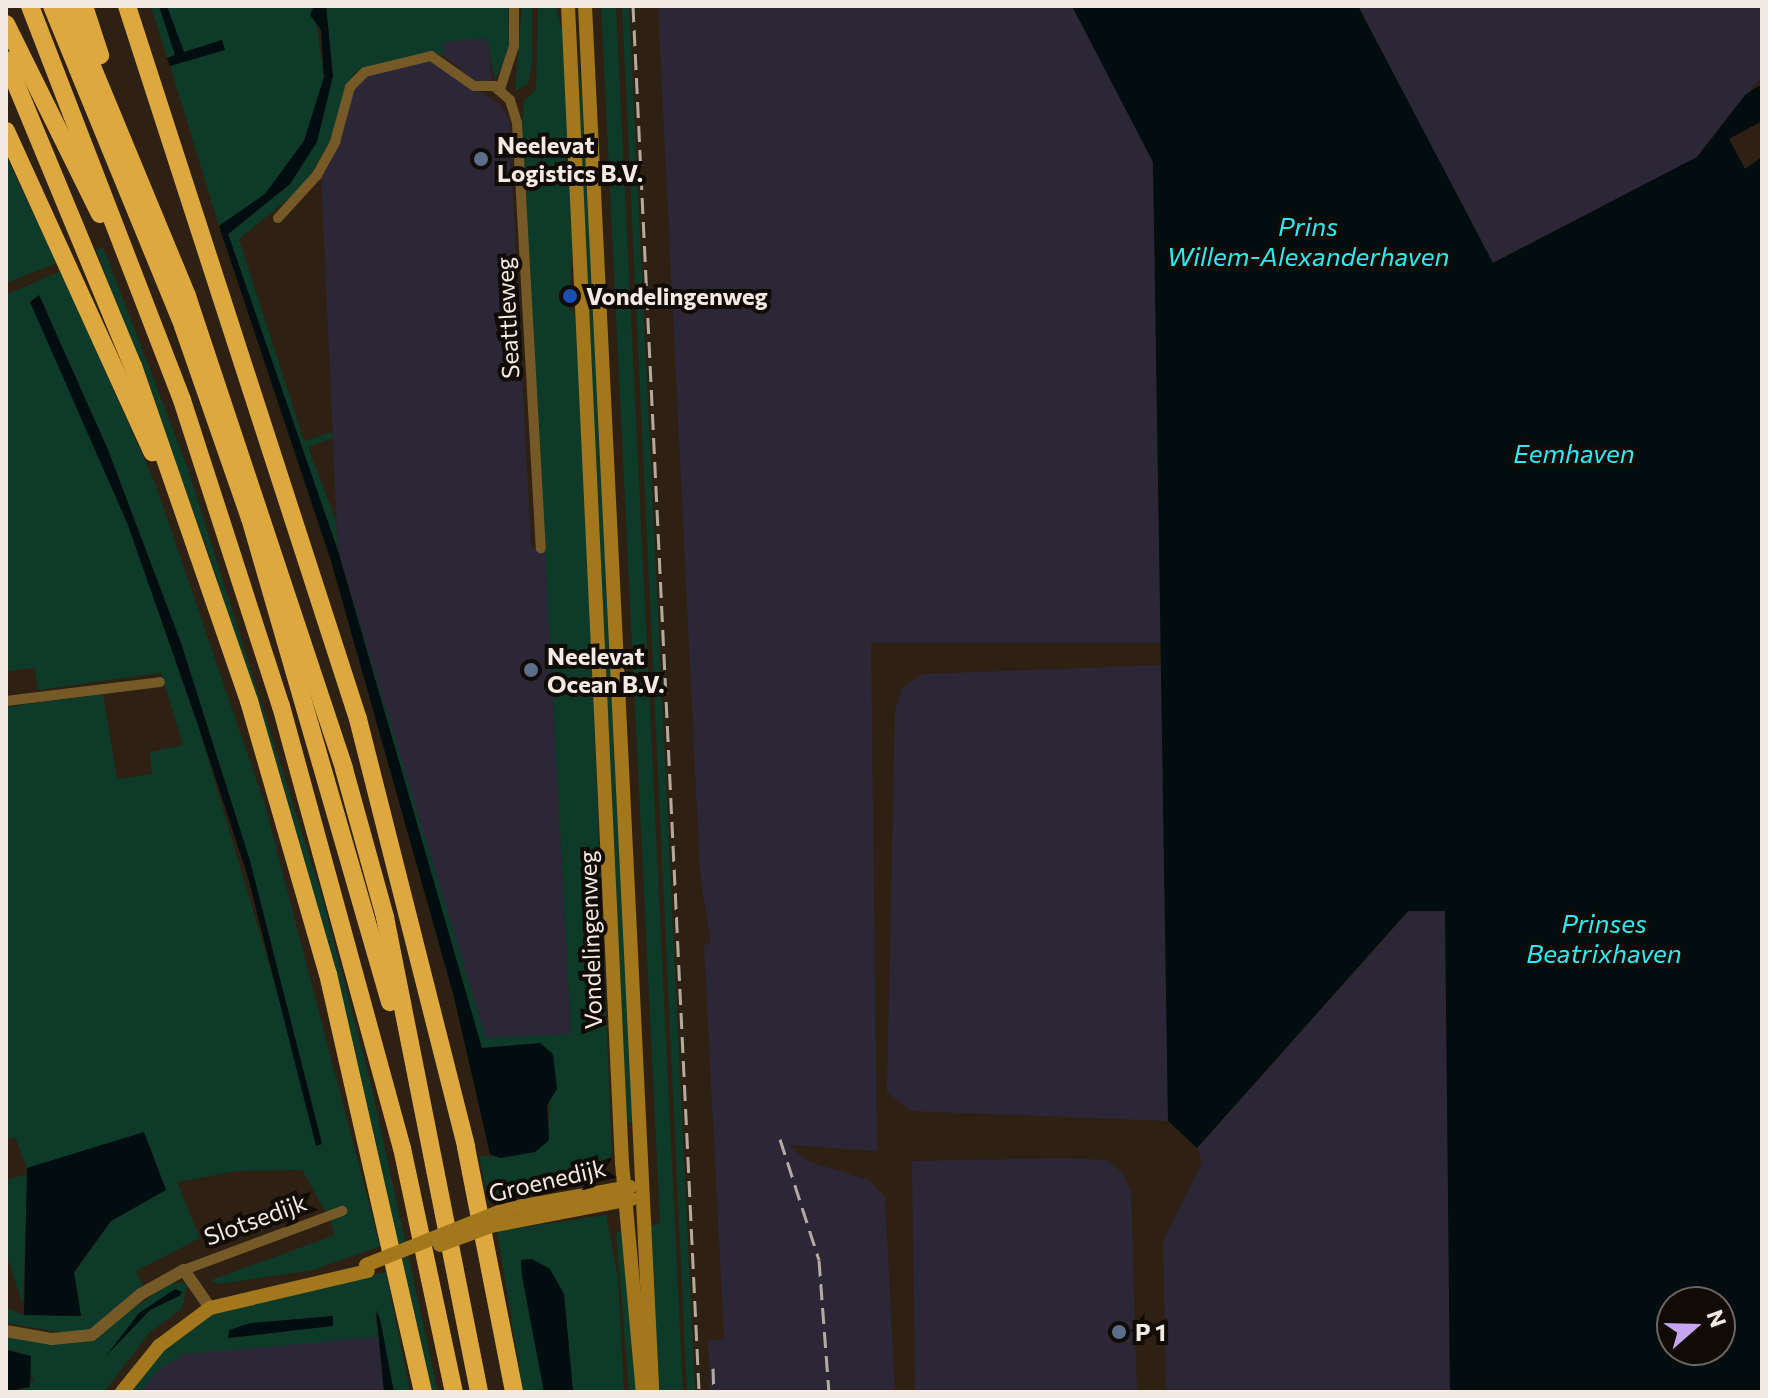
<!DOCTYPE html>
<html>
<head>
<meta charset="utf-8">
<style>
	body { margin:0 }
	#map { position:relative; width:1768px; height:1398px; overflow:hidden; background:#2e2012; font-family:Commissioner,sans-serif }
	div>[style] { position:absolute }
	.industrial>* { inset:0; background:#2c2737 }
	.green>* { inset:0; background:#0e3a29 }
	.water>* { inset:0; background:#010d0e }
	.pier>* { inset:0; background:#2e2012 }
	.minor>* { height:10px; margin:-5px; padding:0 5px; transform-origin:5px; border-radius:5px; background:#755a28 }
	.tertiary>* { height:12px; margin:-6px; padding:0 6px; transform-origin:6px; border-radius:6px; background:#755a28 }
	.secondary>* { height:14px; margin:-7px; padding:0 7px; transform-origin:7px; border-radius:7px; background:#a3781d }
	.motorway>* { height:18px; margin:-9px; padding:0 9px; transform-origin:9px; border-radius:9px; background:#dda83e }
	.rail>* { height:3px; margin-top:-1.5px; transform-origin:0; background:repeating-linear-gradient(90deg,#b5aaa0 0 16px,transparent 0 24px) }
	.secondary-bridge>* { height:14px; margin:-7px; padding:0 7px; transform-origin:7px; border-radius:7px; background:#a3781d }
	.dots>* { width:22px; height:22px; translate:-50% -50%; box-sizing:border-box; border:4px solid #110b06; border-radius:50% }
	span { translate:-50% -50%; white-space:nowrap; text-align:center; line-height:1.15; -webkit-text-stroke:8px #110b06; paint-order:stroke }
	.poi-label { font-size:24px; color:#f4eae1; font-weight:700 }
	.left { translate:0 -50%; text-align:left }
	.street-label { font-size:24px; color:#f4eae1 }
	.water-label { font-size:26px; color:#2feaf3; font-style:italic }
	.frame { position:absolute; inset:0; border:8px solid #f4eae1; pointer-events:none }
	.north { position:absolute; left:1656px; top:1286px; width:80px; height:80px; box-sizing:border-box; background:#110b06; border:2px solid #6c645e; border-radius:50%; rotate:70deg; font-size:22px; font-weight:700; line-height:32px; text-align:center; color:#f4eae1 }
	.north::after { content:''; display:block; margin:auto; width:28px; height:36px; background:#c6a6f0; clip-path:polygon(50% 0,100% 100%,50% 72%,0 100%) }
</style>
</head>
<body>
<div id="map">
	<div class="industrial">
		<i style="clip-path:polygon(658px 6px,1072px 6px,1153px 162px,1164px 643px,871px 643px,877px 1151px,788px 1145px,808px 1161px,870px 1181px,885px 1197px,895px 1392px,710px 1392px,708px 1341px,724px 1339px,704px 945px,711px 944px,700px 873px)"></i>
		<i style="clip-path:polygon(1358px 6px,1762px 6px,1762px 76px,1697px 157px,1492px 263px)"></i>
		<i style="clip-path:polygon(487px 38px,492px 81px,477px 83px,444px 56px,443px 42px)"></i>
		<i style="clip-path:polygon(431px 61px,499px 104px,509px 118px,531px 548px,545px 548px,571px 1034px,485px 1038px,338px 551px,321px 178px,339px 144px,354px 87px,368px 75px)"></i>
		<i style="clip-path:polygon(1164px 665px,1168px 1121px,911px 1111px,887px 1092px,895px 711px,902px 688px,923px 674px)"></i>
		<i style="clip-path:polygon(1409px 911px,1446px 911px,1450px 1392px,1166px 1392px,1163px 1241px,1202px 1163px,1197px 1148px)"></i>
		<i style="clip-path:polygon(1062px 1158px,1107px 1160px,1122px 1172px,1131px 1191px,1137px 1392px,915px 1392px,912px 1161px)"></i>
		<i style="clip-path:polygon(379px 1325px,389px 1392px,138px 1392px,145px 1378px,186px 1351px)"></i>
	</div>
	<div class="green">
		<i style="clip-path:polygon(151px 6px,314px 6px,324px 77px,304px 141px,265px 194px,219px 226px,170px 66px,225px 49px,222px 40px,167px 58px)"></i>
		<i style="clip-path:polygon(326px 6px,508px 6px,509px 49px,495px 81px,487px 38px,444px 42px,444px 56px,427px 52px,354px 73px,330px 141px,304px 186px,239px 239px,304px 441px,332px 432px,333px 438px,308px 447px,336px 521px,338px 551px,486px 1038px,571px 1034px,522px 124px,524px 100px,536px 90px,538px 6px,556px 6px,564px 39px,573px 237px,569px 310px,574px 311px,578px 334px,612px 1155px,579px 1180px,488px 1203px,479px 1156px,495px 1157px,549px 1135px,549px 1100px,501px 1046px,482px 1048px,338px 551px,228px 234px,290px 184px,333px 76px)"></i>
		<i style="clip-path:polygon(522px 6px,532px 6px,532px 63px,528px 84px,515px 91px)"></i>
		<i style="clip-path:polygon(601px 6px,616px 6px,683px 1392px,657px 1392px,650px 1226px,660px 1223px)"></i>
		<i style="clip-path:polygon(622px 6px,629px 6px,695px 1392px,687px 1392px)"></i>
		<i style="clip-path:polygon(574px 23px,587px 137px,633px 1122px,626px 1123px)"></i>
		<i style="clip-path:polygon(6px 156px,57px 263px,6px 283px)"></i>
		<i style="clip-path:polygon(103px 247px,187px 466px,322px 896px,372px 1089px,438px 1392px,431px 1392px,342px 999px,281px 778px,206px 547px,96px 250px)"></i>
		<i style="clip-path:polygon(evenodd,61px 271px,155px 483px,265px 805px,380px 1246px,313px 1270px,218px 1284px,211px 1280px,335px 1235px,330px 1219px,302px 1170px,237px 1171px,177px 1182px,200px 1238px,136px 1271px,143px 1285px,109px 1318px,85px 1333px,65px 1333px,6px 1323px,6px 1308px,24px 1315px,81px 1316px,74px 1273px,111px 1221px,166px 1190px,144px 1133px,27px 1168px,15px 1137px,6px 1140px,6px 707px,103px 694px,117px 779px,152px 774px,150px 752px,183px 745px,161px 673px,38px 690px,35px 668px,6px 671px,6px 295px,61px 271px,39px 295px,108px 450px,181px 643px,250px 861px,322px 1143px,198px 725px,128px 525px,31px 302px,39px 295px)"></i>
		<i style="clip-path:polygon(27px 1174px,27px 1193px,23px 1305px,6px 1254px,6px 1180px)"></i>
		<i style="clip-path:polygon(606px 1215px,618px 1277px,624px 1392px,573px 1392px,564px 1294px,521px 1260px,544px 1392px,523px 1392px,497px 1231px)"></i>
		<i style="clip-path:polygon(623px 1230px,623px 1250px,638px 1392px,629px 1392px,616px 1233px)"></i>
		<i style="clip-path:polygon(evenodd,386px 1272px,410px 1392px,394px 1392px,375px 1311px,378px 1337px,185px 1354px,158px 1370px,141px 1392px,129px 1392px,167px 1347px,208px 1315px,386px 1272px,333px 1316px,333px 1325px,232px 1338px,229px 1330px,333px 1316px)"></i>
		<i style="clip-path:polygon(188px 1282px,182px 1308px,149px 1333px,104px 1392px,17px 1392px,34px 1380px,18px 1351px,6px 1350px,6px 1333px,85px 1341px,169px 1284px)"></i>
	</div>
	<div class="water">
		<i style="clip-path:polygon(159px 6px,167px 6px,184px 52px,222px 40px,225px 50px,170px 66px,167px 58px,175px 55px)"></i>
		<i style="clip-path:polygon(314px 6px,326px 6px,333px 76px,317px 142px,290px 184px,228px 234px,338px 551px,482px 1048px,540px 1043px,553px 1054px,557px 1089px,547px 1105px,549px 1140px,535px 1152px,500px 1158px,490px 1154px,454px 997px,331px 561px,219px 226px,265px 194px,304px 141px,324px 77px,321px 30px,310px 15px)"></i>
		<i style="clip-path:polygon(evenodd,1072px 6px,1358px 6px,1493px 263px,1697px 157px,1745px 95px,1762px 84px,1762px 1392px,1450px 1392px,1445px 911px,1408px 911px,1197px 1148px,1168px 1121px,1153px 162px,1072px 6px,1672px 1302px,1720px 1302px,1720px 1350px,1672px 1350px,1672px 1302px)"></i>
		<i style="clip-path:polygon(39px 295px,108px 450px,181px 643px,250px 861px,322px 1144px,316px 1146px,248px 877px,198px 725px,128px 525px,30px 302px)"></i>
		<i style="clip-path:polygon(144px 1132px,166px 1190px,111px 1221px,74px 1272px,81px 1316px,24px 1315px,27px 1168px)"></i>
		<i style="clip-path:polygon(532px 1259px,550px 1269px,564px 1294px,573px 1392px,544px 1392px,522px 1276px,521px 1260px)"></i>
		<i style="clip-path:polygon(175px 1289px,182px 1292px,179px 1296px,150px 1310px,106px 1356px,139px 1313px)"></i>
		<i style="clip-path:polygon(376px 1310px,380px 1319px,394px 1392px,384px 1392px)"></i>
		<i style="clip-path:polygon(333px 1316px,333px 1326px,228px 1338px,229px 1330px,250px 1323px)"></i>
		<i style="clip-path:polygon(6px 1350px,31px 1356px,30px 1387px,6px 1392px)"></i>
	</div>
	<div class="pier">
		<i style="clip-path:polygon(1762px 121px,1762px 157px,1745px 169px,1729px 139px)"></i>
	</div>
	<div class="minor">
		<i style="left:500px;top:89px;width:45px;rotate:-72deg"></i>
		<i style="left:514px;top:46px;width:40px;rotate:-90deg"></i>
		<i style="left:278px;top:218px;width:58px;rotate:-47.8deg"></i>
		<i style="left:317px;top:175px;width:38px;rotate:-61deg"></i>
		<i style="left:335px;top:142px;width:57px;rotate:-74.7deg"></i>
		<i style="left:350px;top:87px;width:21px;rotate:-45deg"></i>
		<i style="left:365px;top:72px;width:68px;rotate:-13.6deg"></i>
		<i style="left:431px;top:56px;width:52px;rotate:34.9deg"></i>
		<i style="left:474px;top:86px;width:20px"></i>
		<i style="left:494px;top:86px;width:21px;rotate:41deg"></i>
		<i style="left:510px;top:100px;width:24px;rotate:73deg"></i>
		<i style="left:517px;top:123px;width:426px;rotate:86.8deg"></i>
		<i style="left:6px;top:701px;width:155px;rotate:-7deg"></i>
		<i style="left:184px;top:1270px;width:169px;rotate:-20.5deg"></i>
	</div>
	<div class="tertiary">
		<i style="left:6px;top:1331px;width:47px;rotate:9.9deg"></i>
		<i style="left:52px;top:1339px;width:40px;rotate:-5.7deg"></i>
		<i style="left:92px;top:1335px;width:64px;rotate:-39.9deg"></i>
		<i style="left:141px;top:1294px;width:49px;rotate:-29.2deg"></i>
		<i style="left:184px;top:1270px;width:46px;rotate:55.6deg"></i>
	</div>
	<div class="secondary">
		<i style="left:568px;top:6px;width:1158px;rotate:87.33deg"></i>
		<i style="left:622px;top:1163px;width:230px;rotate:84.8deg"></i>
		<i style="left:585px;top:6px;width:1384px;rotate:87.22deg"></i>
		<i style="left:506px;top:1209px;width:126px;rotate:-10.1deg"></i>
		<i style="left:491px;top:1226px;width:143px;rotate:-10.9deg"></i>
		<i style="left:122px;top:1392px;width:59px;rotate:-51.2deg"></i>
		<i style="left:159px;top:1346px;width:64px;rotate:-36.7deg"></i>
		<i style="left:210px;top:1308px;width:162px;rotate:-13.2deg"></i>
	</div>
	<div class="motorway">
		<i style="left:30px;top:6px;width:422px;rotate:68.9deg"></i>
		<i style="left:182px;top:400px;width:322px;rotate:72.1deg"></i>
		<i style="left:281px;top:706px;width:458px;rotate:74.7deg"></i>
		<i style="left:402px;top:1148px;width:249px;rotate:78deg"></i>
		<i style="left:52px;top:6px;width:346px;rotate:67.7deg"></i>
		<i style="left:183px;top:326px;width:203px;rotate:70.8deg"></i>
		<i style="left:250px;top:518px;width:504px;rotate:73.87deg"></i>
		<i style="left:67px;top:6px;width:314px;rotate:67.5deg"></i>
		<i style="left:187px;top:296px;width:498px;rotate:71.6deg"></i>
		<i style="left:344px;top:769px;width:154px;rotate:74.5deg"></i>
		<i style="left:385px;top:917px;width:484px;rotate:78.8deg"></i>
		<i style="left:84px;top:6px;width:52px;rotate:71.9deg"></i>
		<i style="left:127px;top:6px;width:749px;rotate:72.05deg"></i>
		<i style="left:358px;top:719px;width:441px;rotate:75.8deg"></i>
		<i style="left:466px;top:1147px;width:250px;rotate:78.9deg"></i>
		<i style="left:6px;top:24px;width:212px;rotate:63.7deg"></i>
		<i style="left:6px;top:60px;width:331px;rotate:67.5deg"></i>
		<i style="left:133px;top:366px;width:355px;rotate:70.9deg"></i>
		<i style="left:249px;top:701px;width:284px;rotate:73.9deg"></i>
		<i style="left:328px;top:974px;width:429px;rotate:77.2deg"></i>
		<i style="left:6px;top:131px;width:353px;rotate:65.5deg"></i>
	</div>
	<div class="rail">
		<i style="left:633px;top:6px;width:1388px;rotate:87.27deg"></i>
		<i style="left:780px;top:1139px;width:127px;rotate:72.1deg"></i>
		<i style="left:819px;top:1260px;width:132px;rotate:85.7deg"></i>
		<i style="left:713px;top:1368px;width:24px;rotate:88deg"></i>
	</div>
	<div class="secondary-bridge">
		<i style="left:440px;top:1245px;width:54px;rotate:-20.4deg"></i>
		<i style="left:366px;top:1265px;width:151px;rotate:-21.8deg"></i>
	</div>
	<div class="dots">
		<i style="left:481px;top:159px;background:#5c6f8a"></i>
		<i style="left:570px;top:296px;background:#1a4fb4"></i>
		<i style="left:531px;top:670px;background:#5c6f8a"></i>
		<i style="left:1119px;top:1332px;background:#5c6f8a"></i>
	</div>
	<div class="poi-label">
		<span class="left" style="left:497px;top:159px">Neelevat<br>Logistics B.V.</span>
		<span class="left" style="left:586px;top:296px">Vondelingenweg</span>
		<span class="left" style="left:547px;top:670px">Neelevat<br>Ocean B.V.</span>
		<span class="left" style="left:1135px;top:1332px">P 1</span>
	</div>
	<div class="street-label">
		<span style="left:507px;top:318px;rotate:-93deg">Seattleweg</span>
		<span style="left:590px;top:940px;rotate:-92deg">Vondelingenweg</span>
		<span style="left:547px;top:1180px;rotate:-13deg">Groenedijk</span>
		<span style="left:255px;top:1219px;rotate:-20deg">Slotsedijk</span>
	</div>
	<div class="water-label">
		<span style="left:1308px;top:241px">Prins<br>Willem-Alexanderhaven</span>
		<span style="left:1574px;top:453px">Eemhaven</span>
		<span style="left:1604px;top:938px">Prinses<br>Beatrixhaven</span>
	</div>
	<div class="frame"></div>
	<div class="north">N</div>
</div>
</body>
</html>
